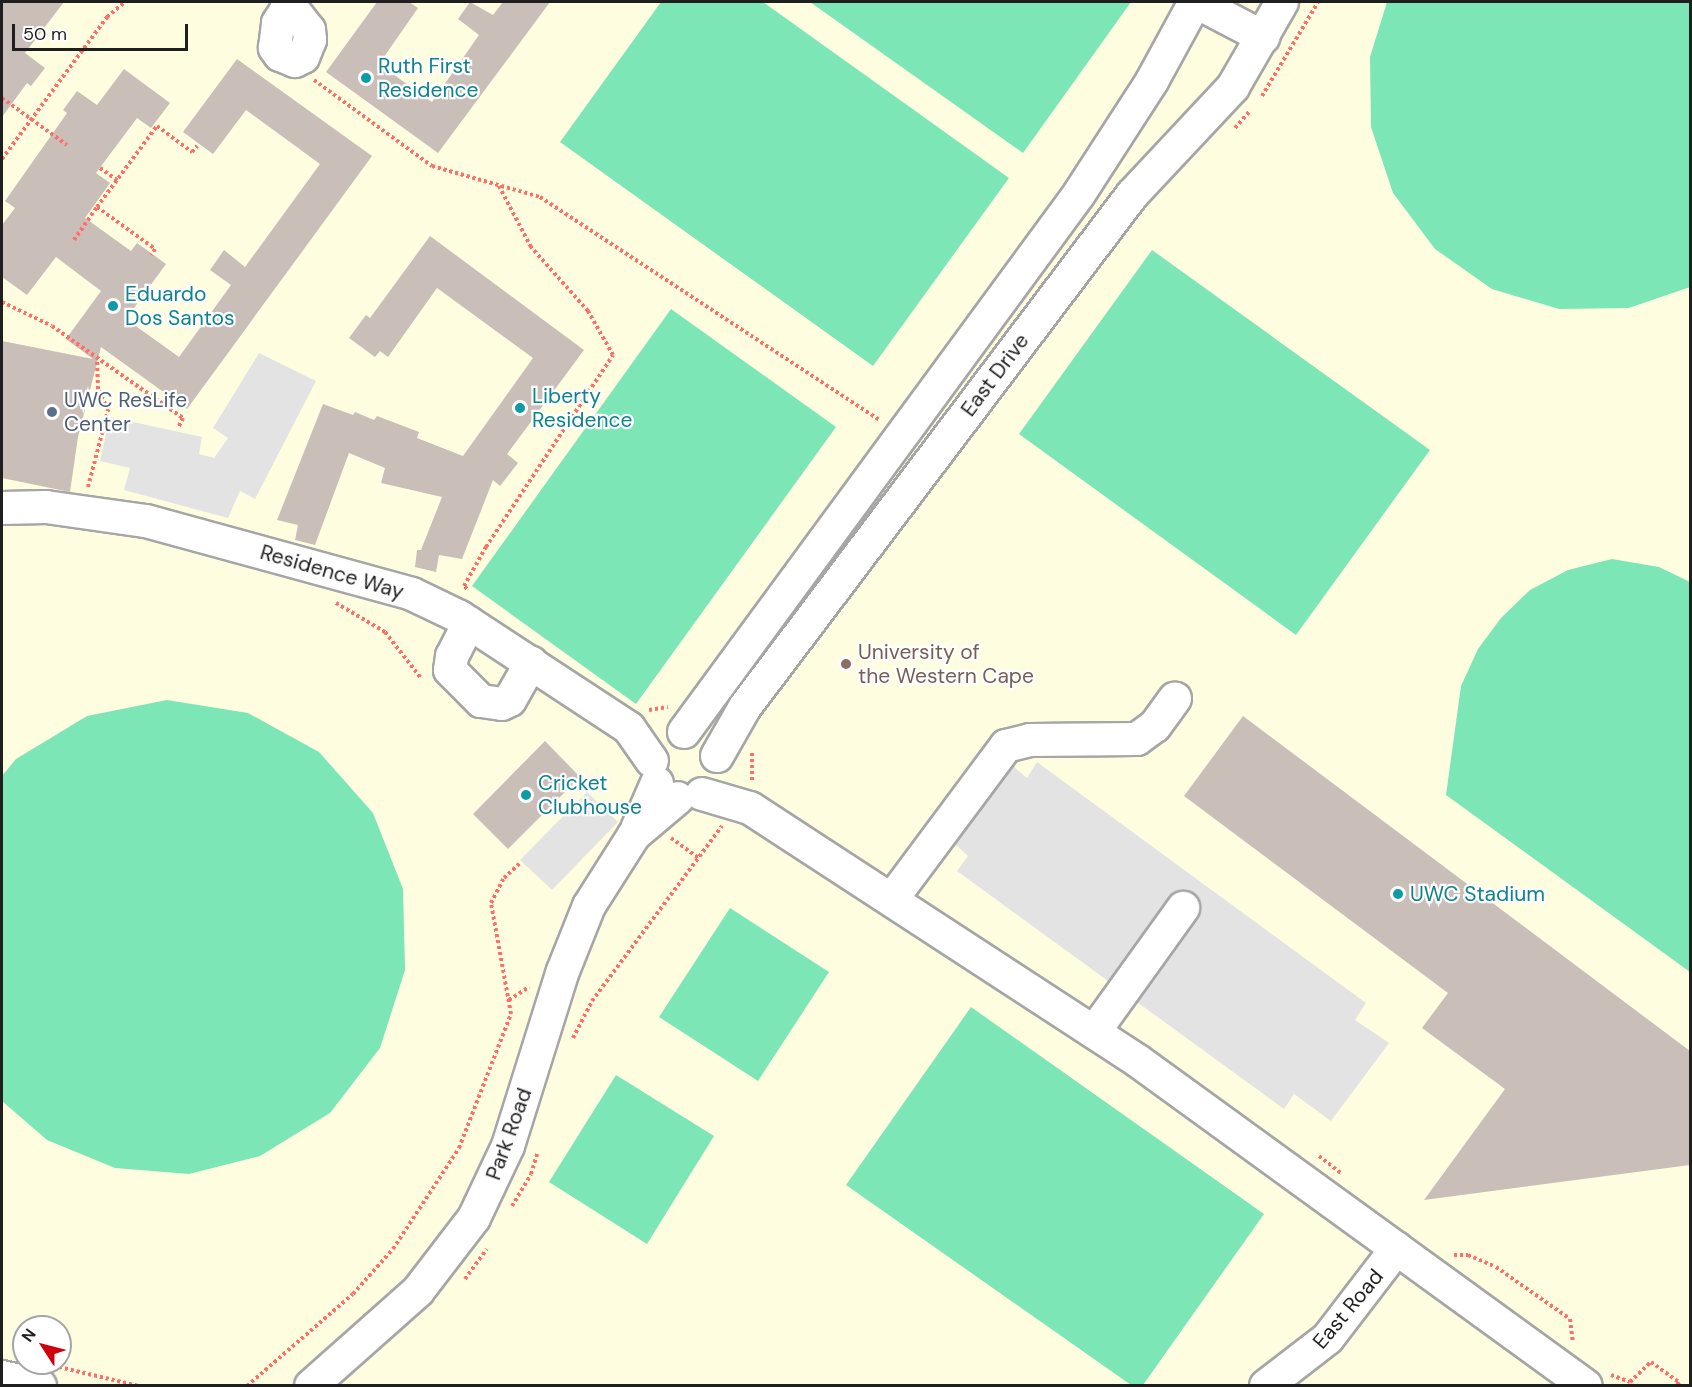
<!DOCTYPE html>
<html>
<head>
<meta charset="utf-8">
<style>
	body { margin:0 }
	#map { position:relative; width:1692px; height:1387px; overflow:hidden; background:#f1ece5; font-family:"DM Sans",sans-serif }
	div>[style] { position:absolute }
	.education>* { inset:0; background:#fffde0 }
	.pitch>* { inset:0; background:#7de6b7 }
	.parking>* { inset:0; background:#e3e3e3 }
	.building>* { inset:0; background:#c9beb8 }
	.path>* { height:4px; margin-top:-2px; transform-origin:0; background:repeating-linear-gradient(90deg,#ff6e68 0 3px,transparent 0 6px) }
	.roads { filter:drop-shadow(2px 0 #a6a6a6) drop-shadow(-2px 0 #a6a6a6) drop-shadow(0 2px #a6a6a6) drop-shadow(0 -2px #a6a6a6) }
	.minor>* { height:32px; margin:-16px; padding:0 16px; transform-origin:16px; border-radius:16px; background:#fff }
	.dots>* { width:16px; height:16px; translate:-50% -50%; box-sizing:border-box; border:3px solid #fff; border-radius:50% }
	span { translate:-50% -50%; white-space:nowrap; text-align:center; line-height:1.15; -webkit-text-stroke:4.5px #fff; paint-order:stroke }
	.culture-label { font-size:21px; color:#0d838f }
	.left { translate:0 -50%; text-align:left }
	.street-label { font-size:21px; color:#1f1f1f }
	.service-label { font-size:21px; color:#4e5e75 }
	.education-label { font-size:21px; color:#785e54 }
	.frame { position:absolute; inset:0; border:3px solid #1f1f1f; pointer-events:none }
	.north { position:absolute; left:12px; top:1315px; width:60px; height:60px; box-sizing:border-box; background:#fff; border:2px solid #a5a5a5; border-radius:50%; rotate:306deg; font-size:16px; font-weight:700; line-height:24px; text-align:center; color:#1f1f1f }
	.north::after { content:''; display:block; margin:auto; width:21px; height:27px; background:#cf000d; clip-path:polygon(50% 0,100% 100%,50% 72%,0 100%) }
	.scale { position:absolute; left:12px; top:24px; width:176px; height:27px; box-sizing:border-box; border:3px solid #1f1f1f; border-top:0; padding-left:8px; font-size:18px; line-height:21px; white-space:nowrap; color:#1f1f1f; -webkit-text-stroke:4px #fff; paint-order:stroke }
</style>
</head>
<body>
<div id="map">
	<div class="education">
		<i style="clip-path:polygon(evenodd,2px 2px,1690px 2px,1690px 1385px,2px 1386px,2px 2px,24px 1327px,60px 1327px,60px 1363px,24px 1363px,24px 1327px)"></i>
	</div>
	<div class="pitch">
		<i style="clip-path:polygon(661px 2px,763px 2px,1009px 178px,873px 366px,560px 142px)"></i>
		<i style="clip-path:polygon(810px 2px,1131px 2px,1023px 153px)"></i>
		<i style="clip-path:polygon(1387px 2px,1690px 2px,1690px 287px,1629px 308px,1559px 309px,1492px 289px,1435px 249px,1393px 193px,1371px 127px,1370px 57px)"></i>
		<i style="clip-path:polygon(1152px 250px,1430px 450px,1296px 635px,1019px 434px)"></i>
		<i style="clip-path:polygon(671px 309px,836px 427px,636px 704px,472px 586px)"></i>
		<i style="clip-path:polygon(1612px 559px,1659px 567px,1690px 582px,1690px 972px,1446px 795px,1461px 686px,1478px 649px,1501px 618px,1530px 590px,1568px 570px)"></i>
		<i style="clip-path:polygon(167px 700px,248px 713px,319px 752px,373px 813px,403px 889px,405px 970px,380px 1048px,330px 1113px,260px 1156px,189px 1174px,115px 1168px,47px 1140px,2px 1101px,2px 776px,16px 759px,87px 716px)"></i>
		<i style="clip-path:polygon(730px 908px,829px 972px,758px 1081px,659px 1017px)"></i>
		<i style="clip-path:polygon(971px 1007px,1264px 1214px,1143px 1385px,1131px 1385px,846px 1185px)"></i>
		<i style="clip-path:polygon(616px 1075px,714px 1136px,647px 1244px,549px 1182px)"></i>
	</div>
	<div class="parking">
		<i style="clip-path:polygon(259px 353px,316px 381px,255px 499px,240px 491px,228px 518px,124px 490px,130px 468px,100px 461px,110px 417px,202px 437px,199px 454px,214px 458px,228px 438px,213px 428px)"></i>
		<i style="clip-path:polygon(1037px 762px,1366px 1003px,1355px 1020px,1389px 1043px,1331px 1121px,1294px 1094px,1284px 1109px,957px 871px,968px 856px,954px 843px,1014px 767px,1027px 778px)"></i>
		<i style="clip-path:polygon(587px 792px,618px 822px,552px 890px,520px 860px)"></i>
	</div>
	<div class="building">
		<i style="clip-path:polygon(2px 2px,64px 2px,25px 53px,45px 68px,31px 86px,27px 83px,2px 117px)"></i>
		<i style="clip-path:polygon(377px 2px,409px 2px,418px 8px,379px 64px,432px 102px,479px 35px,458px 19px,470px 2px,493px 15px,503px 2px,550px 2px,438px 153px,326px 72px)"></i>
		<i style="clip-path:polygon(237px 59px,372px 156px,187px 409px,101px 347px,78px 437px,70px 492px,2px 478px,2px 341px,93px 359px,66px 339px,101px 291px,56px 257px,27px 295px,2px 277px,2px 225px,15px 208px,5px 201px,67px 113px,63px 110px,77px 91px,97px 105px,124px 69px,170px 103px,151px 128px,137px 118px,96px 173px,110px 183px,85px 218px,131px 251px,137px 243px,166px 264px,126px 319px,179px 357px,231px 285px,210px 270px,224px 250px,245px 267px,320px 164px,246px 110px,213px 154px,183px 132px)"></i>
		<i style="clip-path:polygon(430px 236px,584px 350px,507px 454px,518px 463px,500px 486px,493px 480px,462px 559px,439px 555px,436px 572px,415px 567px,417px 550px,421px 550px,442px 497px,381px 483px,385px 468px,349px 453px,315px 545px,295px 540px,298px 525px,277px 520px,323px 404px,353px 415px,355px 412px,374px 420px,377px 416px,419px 432px,417px 438px,463px 456px,533px 358px,437px 288px,388px 357px,380px 351px,375px 357px,349px 338px,366px 315px,370px 318px)"></i>
		<i style="clip-path:polygon(1243px 716px,1690px 1051px,1690px 1165px,1424px 1200px,1505px 1089px,1422px 1028px,1448px 993px,1184px 796px)"></i>
		<i style="clip-path:polygon(545px 741px,580px 777px,508px 849px,473px 814px)"></i>
	</div>
	<div class="path">
		<i style="left:314px;top:80px;width:146px;rotate:36.1deg"></i>
		<i style="left:432px;top:166px;width:112px;rotate:16deg"></i>
		<i style="left:540px;top:197px;width:406px;rotate:33.3deg"></i>
		<i style="left:1262px;top:96px;width:109px;rotate:-59.2deg"></i>
		<i style="left:2px;top:98px;width:80px;rotate:35.9deg"></i>
		<i style="left:1235px;top:128px;width:23px;rotate:-49deg"></i>
		<i style="left:2px;top:159px;width:177px;rotate:-53.5deg"></i>
		<i style="left:107px;top:17px;width:23px;rotate:-40deg"></i>
		<i style="left:100px;top:168px;width:21px;rotate:35deg"></i>
		<i style="left:97px;top:207px;width:101px;rotate:-53.5deg"></i>
		<i style="left:157px;top:126px;width:44px;rotate:36.6deg"></i>
		<i style="left:192px;top:152px;width:8px;rotate:-50deg"></i>
		<i style="left:74px;top:240px;width:40px;rotate:-55.1deg"></i>
		<i style="left:97px;top:207px;width:72px;rotate:35.9deg"></i>
		<i style="left:155px;top:249px;width:7px;rotate:124deg"></i>
		<i style="left:2px;top:302px;width:55px;rotate:25.6deg"></i>
		<i style="left:52px;top:326px;width:160px;rotate:35.1deg"></i>
		<i style="left:183px;top:418px;width:11px;rotate:117deg"></i>
		<i style="left:88px;top:487px;width:80px;rotate:-75.4deg"></i>
		<i style="left:108px;top:410px;width:23px;rotate:-115deg"></i>
		<i style="left:98px;top:389px;width:30px;rotate:-92deg"></i>
		<i style="left:467px;top:589px;width:4px;rotate:-135deg"></i>
		<i style="left:464px;top:586px;width:45px;rotate:-60.6deg"></i>
		<i style="left:486px;top:547px;width:230px;rotate:-56.5deg"></i>
		<i style="left:613px;top:355px;width:51px;rotate:-119.6deg"></i>
		<i style="left:588px;top:311px;width:86px;rotate:-131.7deg"></i>
		<i style="left:531px;top:247px;width:69px;rotate:-117.7deg"></i>
		<i style="left:336px;top:603px;width:57px;rotate:30.6deg"></i>
		<i style="left:385px;top:632px;width:58px;rotate:52deg"></i>
		<i style="left:649px;top:710px;width:19px;rotate:-9deg"></i>
		<i style="left:752px;top:780px;width:28px;rotate:-90deg"></i>
		<i style="left:671px;top:838px;width:34px;rotate:36deg"></i>
		<i style="left:509px;top:1000px;width:24px;rotate:-33deg"></i>
		<i style="left:573px;top:1038px;width:42px;rotate:-62.8deg"></i>
		<i style="left:592px;top:1001px;width:218px;rotate:-53.4deg"></i>
		<i style="left:1319px;top:1156px;width:28px;rotate:38deg"></i>
		<i style="left:512px;top:1206px;width:37px;rotate:-59deg"></i>
		<i style="left:531px;top:1174px;width:21px;rotate:-73deg"></i>
		<i style="left:1454px;top:1255px;width:14px"></i>
		<i style="left:1468px;top:1255px;width:30px;rotate:23deg"></i>
		<i style="left:1496px;top:1267px;width:90px;rotate:35.1deg"></i>
		<i style="left:1570px;top:1319px;width:23px;rotate:83deg"></i>
		<i style="left:465px;top:1279px;width:37px;rotate:-54deg"></i>
		<i style="left:59px;top:1367px;width:82px;rotate:13.4deg"></i>
		<i style="left:1611px;top:1375px;width:20px;rotate:20deg"></i>
		<i style="left:1630px;top:1382px;width:29px;rotate:-44deg"></i>
		<i style="left:1651px;top:1362px;width:34px;rotate:36deg"></i>
		<i style="left:1679px;top:1382px;width:4px;rotate:117deg"></i>
		<i style="left:247px;top:1386px;width:140px;rotate:-41deg"></i>
		<i style="left:353px;top:1294px;width:60px;rotate:-48.4deg"></i>
		<i style="left:393px;top:1249px;width:121px;rotate:-56.8deg"></i>
		<i style="left:459px;top:1148px;width:144px;rotate:-68.8deg"></i>
		<i style="left:511px;top:1014px;width:113px;rotate:-100.2deg"></i>
		<i style="left:491px;top:903px;width:28px;rotate:-63deg"></i>
		<i style="left:504px;top:878px;width:23px;rotate:-43deg"></i>
	</div>
	<div class="roads">
		<div class="minor">
			<i style="left:287px;top:2px;width:36px;rotate:52deg"></i>
			<i style="left:309px;top:30px;width:10px;rotate:84deg"></i>
			<i style="left:310px;top:40px;width:18px;rotate:112deg"></i>
			<i style="left:303px;top:57px;width:9px;rotate:153deg"></i>
			<i style="left:295px;top:61px;width:16px;rotate:-158deg"></i>
			<i style="left:280px;top:55px;width:9px;rotate:-126deg"></i>
			<i style="left:275px;top:48px;width:25px;rotate:-83deg"></i>
			<i style="left:278px;top:23px;width:20px;rotate:-57deg"></i>
			<i style="left:1196px;top:2px;width:76px;rotate:27.6deg"></i>
			<i style="left:2px;top:508px;width:44px;rotate:-1.3deg"></i>
			<i style="left:46px;top:507px;width:101px;rotate:8deg"></i>
			<i style="left:146px;top:521px;width:276px;rotate:15.3deg"></i>
			<i style="left:412px;top:594px;width:53px;rotate:25.6deg"></i>
			<i style="left:460px;top:617px;width:202px;rotate:33.3deg"></i>
			<i style="left:629px;top:728px;width:40px;rotate:55.1deg"></i>
			<i style="left:469px;top:623px;width:37px;rotate:117deg"></i>
			<i style="left:452px;top:656px;width:14px;rotate:98deg"></i>
			<i style="left:450px;top:670px;width:44px;rotate:45deg"></i>
			<i style="left:481px;top:701px;width:21px;rotate:8deg"></i>
			<i style="left:502px;top:704px;width:9px;rotate:-27deg"></i>
			<i style="left:510px;top:700px;width:43px;rotate:-60.4deg"></i>
			<i style="left:684px;top:732px;width:667px;rotate:-53.71deg"></i>
			<i style="left:1079px;top:194px;width:135px;rotate:-57.1deg"></i>
			<i style="left:1152px;top:81px;width:90px;rotate:-61.4deg"></i>
			<i style="left:717px;top:756px;width:56px;rotate:-60.3deg"></i>
			<i style="left:745px;top:707px;width:642px;rotate:-52.92deg"></i>
			<i style="left:1132px;top:195px;width:148px;rotate:-46.9deg"></i>
			<i style="left:1233px;top:87px;width:98px;rotate:-60deg"></i>
			<i style="left:702px;top:794px;width:50px;rotate:16.3deg"></i>
			<i style="left:750px;top:808px;width:463px;rotate:33.1deg"></i>
			<i style="left:1138px;top:1061px;width:553px;rotate:35.96deg"></i>
			<i style="left:637px;top:829px;width:50px;rotate:-66.5deg"></i>
			<i style="left:892px;top:899px;width:191px;rotate:-53.3deg"></i>
			<i style="left:1006px;top:746px;width:25px;rotate:-14deg"></i>
			<i style="left:1030px;top:740px;width:107px;rotate:-0.5deg"></i>
			<i style="left:1137px;top:739px;width:22px;rotate:-36deg"></i>
			<i style="left:1155px;top:726px;width:34px;rotate:-54deg"></i>
			<i style="left:1094px;top:1032px;width:153px;rotate:-54.3deg"></i>
			<i style="left:2px;top:1377px;width:39px;rotate:13deg"></i>
			<i style="left:311px;top:1386px;width:143px;rotate:-41.6deg"></i>
			<i style="left:418px;top:1291px;width:92px;rotate:-52.5deg"></i>
			<i style="left:474px;top:1218px;width:80px;rotate:-64.7deg"></i>
			<i style="left:508px;top:1146px;width:183px;rotate:-72.6deg"></i>
			<i style="left:563px;top:971px;width:70px;rotate:-68.2deg"></i>
			<i style="left:589px;top:906px;width:84px;rotate:-57.6deg"></i>
			<i style="left:634px;top:835px;width:57px;rotate:-40.1deg"></i>
			<i style="left:1266px;top:1386px;width:78px;rotate:-37.7deg"></i>
			<i style="left:1328px;top:1338px;width:113px;rotate:-52.5deg"></i>
		</div>
	</div>
	<div class="dots">
		<i style="left:366px;top:78px;background:#0f9aa8"></i>
		<i style="left:113px;top:306px;background:#0f9aa8"></i>
		<i style="left:520px;top:408px;background:#0f9aa8"></i>
		<i style="left:52px;top:412px;background:#5c6f8a"></i>
		<i style="left:846px;top:664px;background:#8d6e63"></i>
		<i style="left:526px;top:795px;background:#0f9aa8"></i>
		<i style="left:1398px;top:894px;background:#0f9aa8"></i>
	</div>
	<div class="culture-label">
		<span class="left" style="left:378px;top:78px">Ruth First<br>Residence</span>
		<span class="left" style="left:125px;top:306px">Eduardo<br>Dos Santos</span>
		<span class="left" style="left:532px;top:408px">Liberty<br>Residence</span>
		<span class="left" style="left:538px;top:795px">Cricket<br>Clubhouse</span>
		<span class="left" style="left:1410px;top:894px">UWC Stadium</span>
	</div>
	<div class="street-label">
		<span style="left:995px;top:375px;rotate:-53deg">East Drive</span>
		<span style="left:332px;top:572px;rotate:16deg">Residence Way</span>
		<span style="left:509px;top:1134px;rotate:-70deg">Park Road</span>
		<span style="left:1348px;top:1309px;rotate:-50deg">East Road</span>
	</div>
	<div class="service-label">
		<span class="left" style="left:64px;top:412px">UWC ResLife<br>Center</span>
	</div>
	<div class="education-label">
		<span class="left" style="left:858px;top:664px">University of<br>the Western Cape</span>
	</div>
	<div class="frame"></div>
	<div class="north">N</div>
	<div class="scale">50 m</div>
</div>
</body>
</html>
